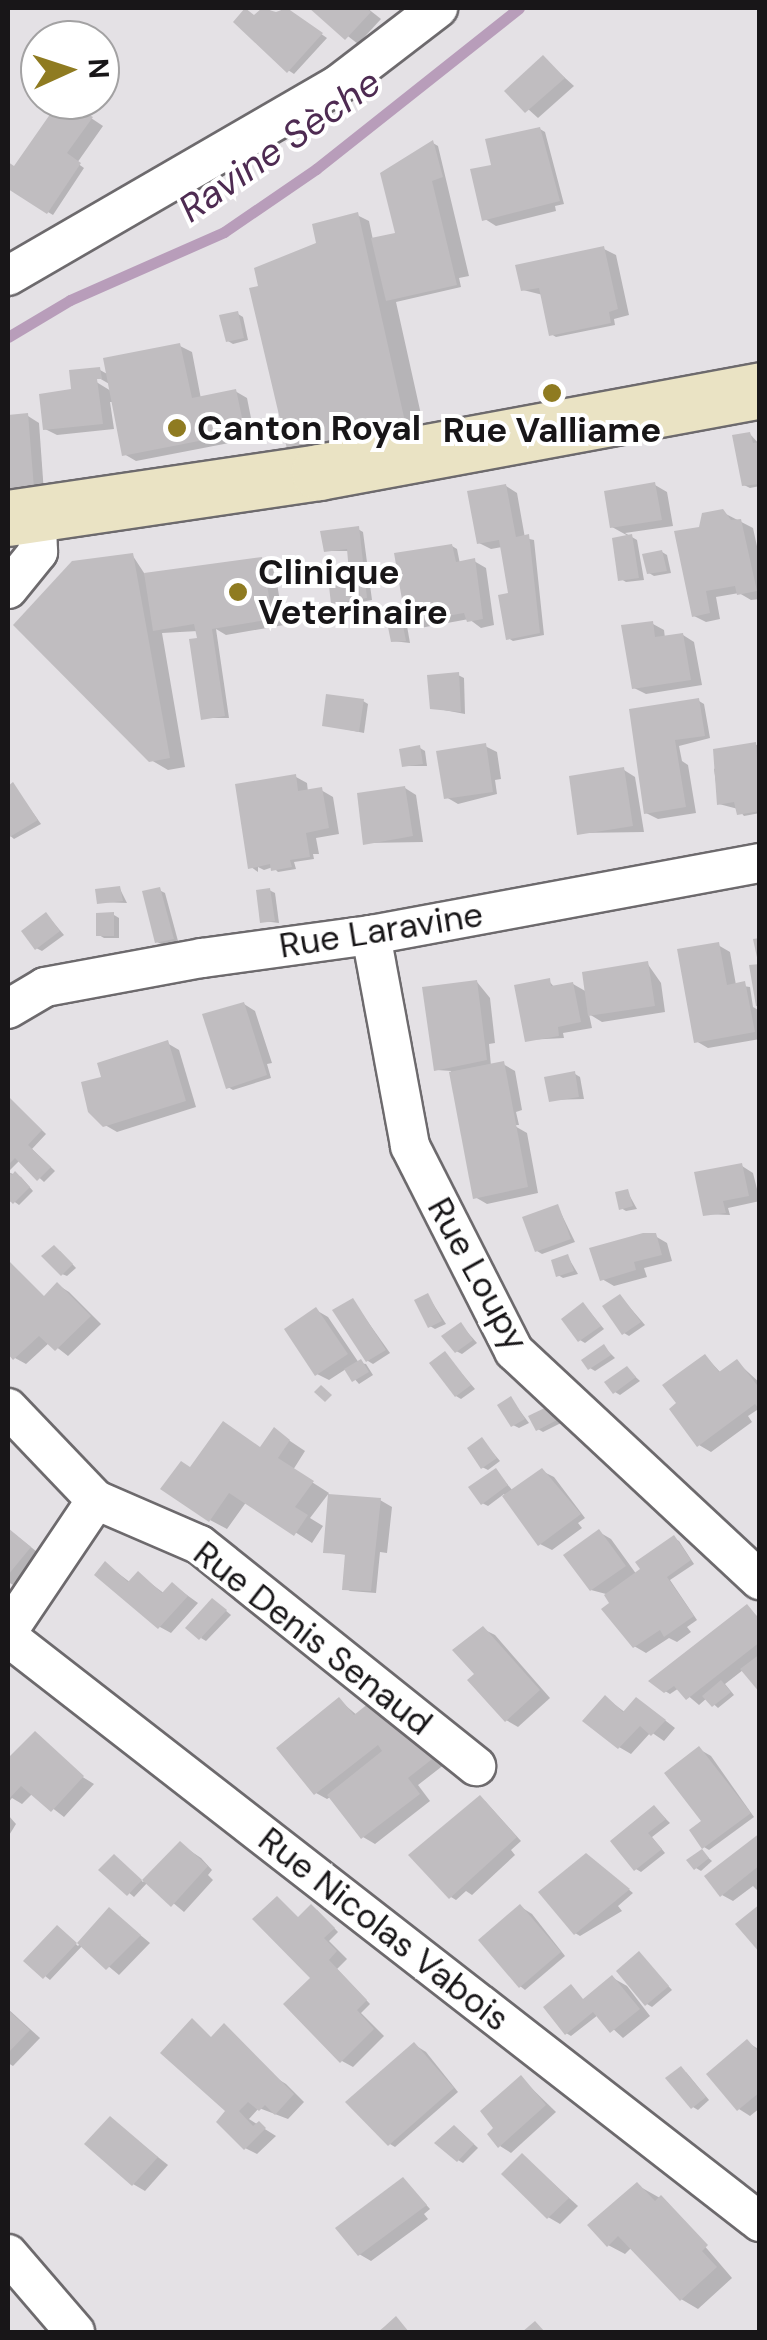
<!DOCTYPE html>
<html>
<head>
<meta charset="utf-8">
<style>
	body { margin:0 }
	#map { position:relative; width:767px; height:2340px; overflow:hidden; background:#e4e1e5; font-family:"DM Sans",sans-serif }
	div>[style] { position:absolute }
	.shadow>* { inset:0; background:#0003 }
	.stream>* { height:11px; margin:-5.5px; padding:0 5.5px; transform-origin:5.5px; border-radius:5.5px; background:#b89dba }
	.building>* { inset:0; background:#c0bdc0 }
	.roads { filter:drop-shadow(2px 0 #6d6a6d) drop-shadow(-2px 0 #6d6a6d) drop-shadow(0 2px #6d6a6d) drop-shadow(0 -2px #6d6a6d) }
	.street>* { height:38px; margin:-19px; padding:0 19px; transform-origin:19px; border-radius:19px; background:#fff }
	.secondary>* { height:55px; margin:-27.5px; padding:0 27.5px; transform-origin:27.5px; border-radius:27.5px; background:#eae3c4 }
	.dots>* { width:28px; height:28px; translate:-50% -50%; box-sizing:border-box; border:5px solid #fff; border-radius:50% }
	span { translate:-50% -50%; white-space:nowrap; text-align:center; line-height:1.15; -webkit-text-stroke:8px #fff; paint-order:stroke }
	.poi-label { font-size:35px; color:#181618; font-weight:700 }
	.left { translate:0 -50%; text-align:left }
	.street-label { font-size:35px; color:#181618 }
	.water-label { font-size:38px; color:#4e2b52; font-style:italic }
	.frame { position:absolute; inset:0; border:10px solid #181618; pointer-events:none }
	.north { position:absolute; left:20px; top:20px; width:100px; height:100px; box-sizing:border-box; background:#fff; border:2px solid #a3a2a3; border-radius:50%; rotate:87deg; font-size:28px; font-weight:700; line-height:40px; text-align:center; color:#181618 }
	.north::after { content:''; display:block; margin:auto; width:35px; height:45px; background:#8f7b21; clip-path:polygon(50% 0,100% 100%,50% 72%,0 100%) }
</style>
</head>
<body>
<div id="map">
	<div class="shadow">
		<i style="clip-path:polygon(265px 8px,277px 14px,284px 8px,327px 38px,294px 74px,282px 66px,256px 17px)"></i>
		<i style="clip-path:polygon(312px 8px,367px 8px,381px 19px,358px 44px)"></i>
		<i style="clip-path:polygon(543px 58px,574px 86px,538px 118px,508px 91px)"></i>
		<i style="clip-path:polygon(64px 100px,103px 126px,77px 163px,84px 168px,53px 215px,8px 188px,8px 164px,16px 170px)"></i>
		<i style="clip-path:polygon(540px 129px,545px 132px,564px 204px,555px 206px,556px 211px,496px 226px,485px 219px,494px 167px)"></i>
		<i style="clip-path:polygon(433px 143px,438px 146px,469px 276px,459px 278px,461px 287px,396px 302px,426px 437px,310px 459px,289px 447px,264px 287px,357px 215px,369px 221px,373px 240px,398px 235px)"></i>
		<i style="clip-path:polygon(604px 249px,616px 255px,629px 315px,614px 319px,615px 325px,556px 337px,551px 334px,543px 295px,523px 290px)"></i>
		<i style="clip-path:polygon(238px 314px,243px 317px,248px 340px,233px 344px,228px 341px)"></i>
		<i style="clip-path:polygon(evenodd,180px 346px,192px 352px,201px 399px,235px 391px,247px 398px,255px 438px,136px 461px,124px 454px,114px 402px,110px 402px,114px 429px,57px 435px,45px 429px,41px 396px,74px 391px,72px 373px,100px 370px,109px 375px,106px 360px,180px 346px,87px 371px,111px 385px,111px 391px,85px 375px,87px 371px)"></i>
		<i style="clip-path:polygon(28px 416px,39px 423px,44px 493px,8px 496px,8px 417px)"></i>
		<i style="clip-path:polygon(750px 434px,760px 445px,760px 486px,750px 488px,744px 485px)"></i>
		<i style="clip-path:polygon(655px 485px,667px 492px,673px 526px,625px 533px,637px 540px,644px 580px,626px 582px,621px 579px,630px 537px,612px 527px)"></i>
		<i style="clip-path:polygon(506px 486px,517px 493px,525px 538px,534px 540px,544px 635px,513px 641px,508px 638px,510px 595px,502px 547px,491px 549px,479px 543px)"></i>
		<i style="clip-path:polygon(722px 512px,753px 528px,760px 560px,760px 599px,751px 600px,739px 593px,716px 597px,720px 619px,706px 622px,694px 616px,701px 529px)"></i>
		<i style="clip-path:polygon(358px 529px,363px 532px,372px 600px,339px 606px,334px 603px,352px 586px,349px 551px,326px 551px)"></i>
		<i style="clip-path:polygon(452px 546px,457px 549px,460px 564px,474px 561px,486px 568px,494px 625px,481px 628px,469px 619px,420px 628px,408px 622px)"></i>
		<i style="clip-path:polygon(662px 552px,667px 555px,671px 573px,654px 576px,649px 573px)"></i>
		<i style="clip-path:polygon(133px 556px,146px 576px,262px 559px,274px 566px,284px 625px,226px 635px,216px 629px,229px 718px,203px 718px,198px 631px,162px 633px,185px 767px,168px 770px,151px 760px)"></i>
		<i style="clip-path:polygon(402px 623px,407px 626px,410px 643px,393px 641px)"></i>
		<i style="clip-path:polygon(653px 624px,664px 630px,665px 638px,683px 635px,694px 642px,702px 685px,646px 694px,634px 688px)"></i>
		<i style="clip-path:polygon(458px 675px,464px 678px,465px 714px,433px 708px)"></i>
		<i style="clip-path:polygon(363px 701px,368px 704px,364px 733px,325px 725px)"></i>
		<i style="clip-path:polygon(699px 701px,704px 704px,710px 738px,679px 746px,682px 761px,688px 765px,696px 813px,658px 819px,646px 813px,637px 748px)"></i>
		<i style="clip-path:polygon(755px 744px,760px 747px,760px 813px,744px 816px,738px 809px,719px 804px,714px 769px)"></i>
		<i style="clip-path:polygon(485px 746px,497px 752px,501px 779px,495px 780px,497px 794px,458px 804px,446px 797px)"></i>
		<i style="clip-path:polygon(420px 748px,425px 751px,427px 766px,405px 766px)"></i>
		<i style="clip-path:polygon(624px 770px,635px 777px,644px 832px,580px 833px)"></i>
		<i style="clip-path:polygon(296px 777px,307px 783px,308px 792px,321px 790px,333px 797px,339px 834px,316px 838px,319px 854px,313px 854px,314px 859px,294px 862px,296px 869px,278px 872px,273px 867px,264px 870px,258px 867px,258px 872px,251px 867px)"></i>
		<i style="clip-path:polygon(13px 785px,41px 824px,14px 839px,8px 834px,8px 789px)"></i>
		<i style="clip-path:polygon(405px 788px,416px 795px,423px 842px,366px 843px)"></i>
		<i style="clip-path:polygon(120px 889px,127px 903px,99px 902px)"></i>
		<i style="clip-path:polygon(159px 890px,165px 893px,178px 941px,163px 945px,157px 942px)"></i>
		<i style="clip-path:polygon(269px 890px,275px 893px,279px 923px,263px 921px)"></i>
		<i style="clip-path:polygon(47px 915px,64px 935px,42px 951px,36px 948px)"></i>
		<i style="clip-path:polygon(114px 915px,119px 918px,119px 938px,104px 938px,99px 935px)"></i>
		<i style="clip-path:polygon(718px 945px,730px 952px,736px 985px,750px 987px,753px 1007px,760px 1011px,760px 1039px,708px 1048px,696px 1041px)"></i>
		<i style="clip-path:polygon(647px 963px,661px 983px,665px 1012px,602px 1022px,589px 1014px,592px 1028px,563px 1033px,564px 1038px,527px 1040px,549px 981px,555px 988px,573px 984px,587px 992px)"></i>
		<i style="clip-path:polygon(477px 982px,490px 998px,495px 1043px,489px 1044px,491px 1066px,503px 1064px,515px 1071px,522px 1110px,516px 1112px,519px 1125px,513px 1125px,527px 1133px,538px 1193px,487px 1204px,475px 1197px,451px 1071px,437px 1070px)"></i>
		<i style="clip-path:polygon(244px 1004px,255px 1011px,272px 1063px,267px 1064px,271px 1078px,233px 1090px,228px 1087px)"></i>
		<i style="clip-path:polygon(167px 1043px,179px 1050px,196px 1107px,117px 1132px,105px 1125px,104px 1079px)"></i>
		<i style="clip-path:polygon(575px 1074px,580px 1077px,584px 1099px,551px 1100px)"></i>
		<i style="clip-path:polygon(8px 1097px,46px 1134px,32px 1149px,55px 1171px,44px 1182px,20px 1160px,8px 1172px,21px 1177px,33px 1191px,19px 1205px,12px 1200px,8px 1204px)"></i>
		<i style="clip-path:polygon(742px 1166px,753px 1173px,760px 1201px,728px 1208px,730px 1215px,705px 1214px)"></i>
		<i style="clip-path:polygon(627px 1191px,637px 1209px,626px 1211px,621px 1208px)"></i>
		<i style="clip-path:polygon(558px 1207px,575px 1242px,542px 1254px,537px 1251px)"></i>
		<i style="clip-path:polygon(655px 1236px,667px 1243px,672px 1261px,644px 1268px,647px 1277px,614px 1286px,602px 1279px)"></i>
		<i style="clip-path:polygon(60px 1251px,76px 1268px,67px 1276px,62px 1274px)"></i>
		<i style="clip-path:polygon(568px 1257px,578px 1274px,563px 1278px,558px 1275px)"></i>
		<i style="clip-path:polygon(8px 1263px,45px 1298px,58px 1285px,69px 1292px,101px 1324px,68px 1356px,50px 1342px,26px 1364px,15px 1358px,8px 1350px)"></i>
		<i style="clip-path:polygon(428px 1296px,446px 1324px,435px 1329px,430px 1326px)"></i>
		<i style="clip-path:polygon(620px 1296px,645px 1325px,629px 1336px,624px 1333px)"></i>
		<i style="clip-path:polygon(353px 1301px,390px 1353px,373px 1364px,368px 1361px)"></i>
		<i style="clip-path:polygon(584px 1305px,604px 1329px,585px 1343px,580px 1340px)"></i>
		<i style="clip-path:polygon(316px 1310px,328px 1317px,359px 1363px,366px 1364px,373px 1375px,359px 1384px,346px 1369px,329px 1380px,317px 1374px)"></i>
		<i style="clip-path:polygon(461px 1325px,477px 1343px,462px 1354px,456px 1351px)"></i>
		<i style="clip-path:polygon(604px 1347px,615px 1358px,595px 1371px,590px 1368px)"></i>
		<i style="clip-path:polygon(445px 1354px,475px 1389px,461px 1399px,456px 1396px)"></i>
		<i style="clip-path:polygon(706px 1357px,722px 1374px,737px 1362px,760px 1383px,760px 1408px,748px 1416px,752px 1422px,711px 1452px,699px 1445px)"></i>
		<i style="clip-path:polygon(627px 1369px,640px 1381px,620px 1395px,615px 1392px)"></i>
		<i style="clip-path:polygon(511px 1399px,529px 1423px,519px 1428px,513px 1425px)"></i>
		<i style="clip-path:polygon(556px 1411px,563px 1422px,543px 1432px,538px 1429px)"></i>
		<i style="clip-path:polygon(275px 1431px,305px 1451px,293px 1470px,329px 1493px,310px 1518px,323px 1526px,312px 1543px,247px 1501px,227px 1529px,210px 1520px,191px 1470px,262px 1449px)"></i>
		<i style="clip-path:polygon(482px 1440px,500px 1461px,488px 1470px,482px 1467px)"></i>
		<i style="clip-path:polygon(496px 1471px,513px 1491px,542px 1471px,554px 1477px,585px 1518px,578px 1523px,582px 1528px,552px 1550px,540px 1544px,504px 1494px,488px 1506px,482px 1503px)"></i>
		<i style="clip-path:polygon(380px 1500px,392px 1507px,387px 1553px,380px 1552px,376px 1593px,350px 1591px,345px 1588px,347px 1555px,325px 1552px)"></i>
		<i style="clip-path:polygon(8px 1529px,41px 1555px,15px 1586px,8px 1582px)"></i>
		<i style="clip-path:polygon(599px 1532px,611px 1539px,637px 1575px,674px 1538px,679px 1541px,694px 1564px,670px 1580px,697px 1620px,687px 1627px,691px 1632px,677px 1642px,669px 1638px,646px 1653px,634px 1646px,606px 1594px,591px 1590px)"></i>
		<i style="clip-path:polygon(106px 1564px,131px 1583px,138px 1574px,165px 1594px,173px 1585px,198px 1603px,171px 1633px,160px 1627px)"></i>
		<i style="clip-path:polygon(218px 1604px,231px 1615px,206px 1641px,201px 1638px)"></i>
		<i style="clip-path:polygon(747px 1607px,760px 1619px,760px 1689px,743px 1670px,725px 1684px,734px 1695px,718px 1708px,707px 1698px,699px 1705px,679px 1688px,670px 1694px,665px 1691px)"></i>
		<i style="clip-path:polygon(483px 1629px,495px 1635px,550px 1698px,518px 1727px,506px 1720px,474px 1677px)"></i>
		<i style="clip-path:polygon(606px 1698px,626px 1713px,648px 1707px,675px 1728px,664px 1741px,651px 1732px,631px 1754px,619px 1747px)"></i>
		<i style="clip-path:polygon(339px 1700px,358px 1716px,454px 1757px,418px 1785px,430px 1801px,375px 1844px,363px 1837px,332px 1796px,327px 1799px,316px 1793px)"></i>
		<i style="clip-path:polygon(26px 1742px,94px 1784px,64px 1817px,33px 1793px,22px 1804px,12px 1798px,8px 1803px,8px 1764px)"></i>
		<i style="clip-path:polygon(699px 1749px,711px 1756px,754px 1817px,709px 1850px,704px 1847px)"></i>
		<i style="clip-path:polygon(485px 1801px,521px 1841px,511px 1850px,515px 1855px,472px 1895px,466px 1891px,456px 1900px,451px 1897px)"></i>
		<i style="clip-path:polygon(655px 1808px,670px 1823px,652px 1837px,665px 1853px,641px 1872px,636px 1869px)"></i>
		<i style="clip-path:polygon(8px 1815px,16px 1824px,8px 1837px)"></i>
		<i style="clip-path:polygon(760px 1837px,760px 1893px,753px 1886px,733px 1901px,722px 1895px)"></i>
		<i style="clip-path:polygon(180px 1844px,201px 1858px,212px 1870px,208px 1875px,213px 1880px,184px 1912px,148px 1882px,134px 1897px,102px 1870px,119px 1860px,143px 1882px)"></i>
		<i style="clip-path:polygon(702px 1852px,712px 1861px,701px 1871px,696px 1868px)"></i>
		<i style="clip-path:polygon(592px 1859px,633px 1893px,618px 1906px,622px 1911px,580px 1936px,575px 1933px)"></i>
		<i style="clip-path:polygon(521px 1907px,532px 1914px,565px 1956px,525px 1990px,520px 1986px)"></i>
		<i style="clip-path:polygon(110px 1910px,150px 1943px,119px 1975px,83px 1945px,50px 1980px,27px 1961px,62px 1931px,78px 1946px)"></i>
		<i style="clip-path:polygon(317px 1910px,338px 1932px,329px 1941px,347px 1959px,337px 1969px,370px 2004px,361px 2013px,384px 2036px,353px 2067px,342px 2061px,299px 1919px)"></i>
		<i style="clip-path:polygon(639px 1954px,672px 1990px,652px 2007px,647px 2004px)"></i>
		<i style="clip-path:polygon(613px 1978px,627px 1986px,650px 2016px,623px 2038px,598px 2015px,571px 2036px,566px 2033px,581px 2002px)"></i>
		<i style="clip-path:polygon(8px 2009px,40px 2038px,13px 2066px,8px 2063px)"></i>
		<i style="clip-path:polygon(213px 2039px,286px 2084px,304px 2102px,288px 2119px,259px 2108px,249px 2119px,276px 2136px,257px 2154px,245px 2148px,229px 2111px)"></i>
		<i style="clip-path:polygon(747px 2042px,760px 2050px,760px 2108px,750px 2116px,739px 2109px)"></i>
		<i style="clip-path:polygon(415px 2045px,426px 2052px,458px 2092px,395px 2147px,390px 2144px)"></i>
		<i style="clip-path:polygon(686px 2072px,709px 2100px,698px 2110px,693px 2107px)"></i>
		<i style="clip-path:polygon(521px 2078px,556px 2112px,511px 2153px,500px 2146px)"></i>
		<i style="clip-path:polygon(110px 2119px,168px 2165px,145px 2191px,133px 2184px)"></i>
		<i style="clip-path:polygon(460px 2131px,478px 2148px,463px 2163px,458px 2160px)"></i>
		<i style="clip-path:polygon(523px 2156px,578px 2206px,560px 2224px,548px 2217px)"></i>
		<i style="clip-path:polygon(404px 2180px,430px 2209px,424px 2214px,428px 2219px,371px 2261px,359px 2254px)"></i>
		<i style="clip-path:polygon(637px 2185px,667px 2202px,732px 2278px,698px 2309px,681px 2299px,632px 2247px,625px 2254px,608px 2245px)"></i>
	</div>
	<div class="stream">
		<i style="left:8px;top:337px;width:72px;rotate:-30.8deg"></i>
		<i style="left:70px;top:300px;width:168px;rotate:-23.8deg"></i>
		<i style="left:224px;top:232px;width:112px;rotate:-34.4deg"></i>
		<i style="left:316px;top:169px;width:259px;rotate:-38.4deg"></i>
	</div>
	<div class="building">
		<i style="clip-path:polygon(245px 8px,254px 15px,262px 8px,276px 12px,287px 8px,323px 33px,287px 73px,233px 22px)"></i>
		<i style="clip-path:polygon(309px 8px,366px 8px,371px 12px,345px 40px)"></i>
		<i style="clip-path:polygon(543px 55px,565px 78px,525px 113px,504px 91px)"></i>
		<i style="clip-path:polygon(60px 100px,93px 117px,67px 153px,81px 163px,47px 214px,8px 189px,8px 162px,14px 166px)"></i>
		<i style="clip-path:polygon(540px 127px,560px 201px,482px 221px,470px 169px,491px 165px,485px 139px)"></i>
		<i style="clip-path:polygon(433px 140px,443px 177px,432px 181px,457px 285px,386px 301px,371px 238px,395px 233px,380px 173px)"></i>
		<i style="clip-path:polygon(358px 212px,406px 426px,287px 449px,249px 288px,258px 286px,254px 268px,316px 243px,312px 224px)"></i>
		<i style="clip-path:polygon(604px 246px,618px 309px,609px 312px,611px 323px,549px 336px,539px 288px,521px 291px,515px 265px)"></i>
		<i style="clip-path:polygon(238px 311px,244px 338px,226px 342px,219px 315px)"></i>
		<i style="clip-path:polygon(180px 343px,192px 398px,236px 389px,245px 432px,122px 456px,103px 358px)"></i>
		<i style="clip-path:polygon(100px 367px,102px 379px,97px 379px,103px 424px,43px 430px,39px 394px,71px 389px,69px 370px)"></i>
		<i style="clip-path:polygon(28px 413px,34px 488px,8px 490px,8px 415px)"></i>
		<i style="clip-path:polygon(750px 432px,753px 443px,760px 442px,760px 484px,742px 486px,732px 435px)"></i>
		<i style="clip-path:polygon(655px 482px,662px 520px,610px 528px,604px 491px)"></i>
		<i style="clip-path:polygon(506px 484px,516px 537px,529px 534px,540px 633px,506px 640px,498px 595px,508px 593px,499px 540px,477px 544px,467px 491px)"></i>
		<i style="clip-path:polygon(723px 509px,731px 520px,741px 519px,757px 591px,737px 595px,735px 586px,706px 591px,710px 613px,692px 617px,674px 531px,699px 527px,702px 513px)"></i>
		<i style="clip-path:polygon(359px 526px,367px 598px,331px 604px,329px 586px,350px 584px,347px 549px,324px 552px,320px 531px)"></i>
		<i style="clip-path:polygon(632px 534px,639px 578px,618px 581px,612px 538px)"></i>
		<i style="clip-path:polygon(452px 544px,456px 562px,475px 558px,483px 619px,467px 622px,464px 613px,406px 623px,394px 553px)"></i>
		<i style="clip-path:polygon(662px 550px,667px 571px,647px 574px,642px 554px)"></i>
		<i style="clip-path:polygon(133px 553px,170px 758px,149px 762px,13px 625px,72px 561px)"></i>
		<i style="clip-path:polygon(262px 557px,273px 619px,212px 629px,225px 716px,201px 720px,189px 639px,197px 638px,194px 624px,153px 631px,144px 573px)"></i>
		<i style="clip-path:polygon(402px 620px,406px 641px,391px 642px,387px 622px)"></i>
		<i style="clip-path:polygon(653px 621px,655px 637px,683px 633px,691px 680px,632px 689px,621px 625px)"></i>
		<i style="clip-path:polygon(459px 672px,461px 712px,430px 709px,427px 675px)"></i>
		<i style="clip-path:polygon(326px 694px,364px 699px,359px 732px,322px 726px)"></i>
		<i style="clip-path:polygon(699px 698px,705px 736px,675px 740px,686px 807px,644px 814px,629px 709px)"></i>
		<i style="clip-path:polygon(756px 742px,760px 811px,737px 815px,734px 802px,717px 805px,713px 749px)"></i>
		<i style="clip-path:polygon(486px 743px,493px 792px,444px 799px,436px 751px)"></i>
		<i style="clip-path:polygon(420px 745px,423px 764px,402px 767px,399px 749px)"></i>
		<i style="clip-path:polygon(624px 767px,633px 826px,577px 835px,569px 776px)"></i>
		<i style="clip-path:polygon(296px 774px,298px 791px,322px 787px,329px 828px,306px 833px,310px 857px,290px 860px,292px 867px,271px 871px,270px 864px,248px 869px,235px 784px)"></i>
		<i style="clip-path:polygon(13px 782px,38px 820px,8px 838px,8px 786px)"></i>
		<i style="clip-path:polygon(405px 786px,413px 836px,363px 845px,357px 793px)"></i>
		<i style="clip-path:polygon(120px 886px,123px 901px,97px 904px,95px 889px)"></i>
		<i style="clip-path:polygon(160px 887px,174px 939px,155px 943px,142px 891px)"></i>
		<i style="clip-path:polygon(270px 888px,275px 921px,260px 923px,256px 890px)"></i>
		<i style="clip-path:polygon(46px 912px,60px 931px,35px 950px,21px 931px)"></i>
		<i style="clip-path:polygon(114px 912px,114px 936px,96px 936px,96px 913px)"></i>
		<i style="clip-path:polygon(760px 938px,760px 962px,758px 962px,753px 939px)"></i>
		<i style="clip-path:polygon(719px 942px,727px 985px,745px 981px,755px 1032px,694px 1043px,677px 949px)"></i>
		<i style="clip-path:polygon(648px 961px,655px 1006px,588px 1016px,582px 972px)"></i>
		<i style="clip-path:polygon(760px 964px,760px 1006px,756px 1006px,749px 965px)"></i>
		<i style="clip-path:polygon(550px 978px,551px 986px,573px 982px,581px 1022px,558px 1027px,559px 1036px,525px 1042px,514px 985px)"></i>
		<i style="clip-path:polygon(477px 980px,487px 1060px,434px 1071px,422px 987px)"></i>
		<i style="clip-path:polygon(244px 1002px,267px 1075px,226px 1089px,202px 1014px)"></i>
		<i style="clip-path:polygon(168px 1040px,186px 1101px,103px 1127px,88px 1112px,81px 1082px,101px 1077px,97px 1063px)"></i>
		<i style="clip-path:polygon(504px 1061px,528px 1187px,473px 1199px,449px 1072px)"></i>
		<i style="clip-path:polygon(575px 1071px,579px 1097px,549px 1102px,544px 1077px)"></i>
		<i style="clip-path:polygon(8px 1096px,42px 1130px,28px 1145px,51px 1167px,37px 1181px,15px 1158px,8px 1165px)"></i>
		<i style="clip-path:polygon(742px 1163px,749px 1196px,723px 1201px,726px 1213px,703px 1216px,694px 1172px)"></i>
		<i style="clip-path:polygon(8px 1171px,12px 1175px,15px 1171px,30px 1187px,13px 1204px,8px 1199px)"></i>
		<i style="clip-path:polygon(628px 1189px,633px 1206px,619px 1210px,615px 1192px)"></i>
		<i style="clip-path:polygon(558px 1204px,571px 1239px,535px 1252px,522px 1217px)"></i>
		<i style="clip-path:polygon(643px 1233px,656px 1233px,662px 1255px,634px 1262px,636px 1270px,600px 1281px,589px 1248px)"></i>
		<i style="clip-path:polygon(54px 1245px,73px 1264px,61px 1276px,41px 1256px)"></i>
		<i style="clip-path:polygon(568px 1254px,574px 1271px,556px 1277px,551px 1260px)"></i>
		<i style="clip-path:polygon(8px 1260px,44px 1296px,57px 1282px,91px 1316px,55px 1351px,39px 1336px,13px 1360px,8px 1354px)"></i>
		<i style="clip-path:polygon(428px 1293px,442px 1321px,428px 1328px,414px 1300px)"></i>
		<i style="clip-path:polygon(620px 1294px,641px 1322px,622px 1335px,602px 1306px)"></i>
		<i style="clip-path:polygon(353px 1298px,386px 1350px,366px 1362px,332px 1310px)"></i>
		<i style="clip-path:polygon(583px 1302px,601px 1326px,578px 1342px,561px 1319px)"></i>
		<i style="clip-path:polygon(316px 1307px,348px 1354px,315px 1376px,284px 1329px)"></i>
		<i style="clip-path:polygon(461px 1322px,473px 1340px,455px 1353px,441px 1336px)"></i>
		<i style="clip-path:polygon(604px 1344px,611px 1355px,588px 1370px,581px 1360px)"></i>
		<i style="clip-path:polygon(445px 1351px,471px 1385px,455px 1397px,429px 1363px)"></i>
		<i style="clip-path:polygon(705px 1354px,719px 1372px,737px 1359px,760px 1389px,760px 1410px,755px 1404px,697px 1447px,669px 1409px,676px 1403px,662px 1385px)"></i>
		<i style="clip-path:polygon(361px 1359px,369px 1372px,352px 1382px,344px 1369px)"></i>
		<i style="clip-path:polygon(627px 1366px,636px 1377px,613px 1394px,604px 1382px)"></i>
		<i style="clip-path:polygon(321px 1385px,332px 1395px,325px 1402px,314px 1392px)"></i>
		<i style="clip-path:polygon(511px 1396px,525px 1419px,511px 1427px,497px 1405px)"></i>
		<i style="clip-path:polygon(551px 1405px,559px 1419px,536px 1431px,528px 1416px)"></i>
		<i style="clip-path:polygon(223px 1421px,260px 1447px,274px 1427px,290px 1440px,278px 1458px,314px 1481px,295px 1507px,308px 1515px,294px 1536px,229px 1493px,209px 1522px,160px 1489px,181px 1461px,190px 1467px)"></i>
		<i style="clip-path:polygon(482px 1437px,497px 1458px,481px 1469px,467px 1448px)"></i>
		<i style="clip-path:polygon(496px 1468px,508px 1485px,481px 1505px,468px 1487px)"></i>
		<i style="clip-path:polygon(542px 1468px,581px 1514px,538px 1546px,502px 1496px)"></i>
		<i style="clip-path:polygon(328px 1494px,381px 1498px,371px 1591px,342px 1590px,345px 1554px,323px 1553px)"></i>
		<i style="clip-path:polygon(8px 1528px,31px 1547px,8px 1575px)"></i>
		<i style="clip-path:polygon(599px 1529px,626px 1566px,590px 1591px,563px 1555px)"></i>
		<i style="clip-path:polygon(674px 1535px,691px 1560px,667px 1577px,694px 1616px,664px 1637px,660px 1630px,633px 1648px,601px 1609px,609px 1603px,604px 1595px,640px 1569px,635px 1562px)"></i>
		<i style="clip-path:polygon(105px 1561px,128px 1582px,138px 1571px,162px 1593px,172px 1582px,188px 1596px,158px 1629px,94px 1575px)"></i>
		<i style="clip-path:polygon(212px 1598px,227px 1610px,199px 1640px,185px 1628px)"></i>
		<i style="clip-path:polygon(747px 1604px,760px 1620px,760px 1642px,686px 1700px,674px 1686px,664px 1693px,648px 1681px)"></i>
		<i style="clip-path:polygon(483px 1626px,540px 1690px,505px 1722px,467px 1680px,474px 1674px,452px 1650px)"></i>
		<i style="clip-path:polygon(760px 1654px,760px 1693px,740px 1669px)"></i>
		<i style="clip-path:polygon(721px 1680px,731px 1692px,712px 1707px,702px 1696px)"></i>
		<i style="clip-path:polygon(379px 1695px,445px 1749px,408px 1778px,420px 1794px,361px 1839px,327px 1795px,382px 1751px,378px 1745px,314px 1795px,276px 1748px,339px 1697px,354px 1715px)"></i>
		<i style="clip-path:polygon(605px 1695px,623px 1712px,636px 1697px,666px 1720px,651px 1736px,640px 1726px,618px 1749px,582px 1721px)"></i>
		<i style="clip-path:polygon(35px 1731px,84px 1776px,51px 1812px,21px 1786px,8px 1800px,8px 1758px)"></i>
		<i style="clip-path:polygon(699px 1746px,751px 1813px,702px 1849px,709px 1858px,694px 1870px,686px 1860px,702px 1849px,689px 1830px,701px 1821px,664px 1773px)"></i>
		<i style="clip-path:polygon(480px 1795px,517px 1837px,449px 1899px,408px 1855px)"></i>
		<i style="clip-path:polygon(654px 1805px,666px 1819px,648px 1833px,662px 1849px,634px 1871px,610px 1841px)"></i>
		<i style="clip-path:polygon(760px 1833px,760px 1865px,720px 1897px,704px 1876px)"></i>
		<i style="clip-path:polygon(180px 1841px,208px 1866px,171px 1907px,142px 1880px)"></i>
		<i style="clip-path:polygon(586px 1853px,630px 1889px,574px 1935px,538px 1892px)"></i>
		<i style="clip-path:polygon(114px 1854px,142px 1880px,127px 1896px,98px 1870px)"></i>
		<i style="clip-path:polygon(277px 1896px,298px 1917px,311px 1904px,335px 1928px,324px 1938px,337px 1951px,329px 1960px,367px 2000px,357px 2010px,374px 2029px,340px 2063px,283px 2004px,310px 1978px,252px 1919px)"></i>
		<i style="clip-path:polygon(520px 1904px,561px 1952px,519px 1988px,478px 1940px)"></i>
		<i style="clip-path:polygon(760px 1904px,760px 1953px,735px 1924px)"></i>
		<i style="clip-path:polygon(109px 1907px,141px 1935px,106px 1970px,77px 1943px,43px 1979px,23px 1961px,57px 1925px,77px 1943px)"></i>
		<i style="clip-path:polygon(639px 1951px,669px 1986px,645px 2006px,616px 1971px)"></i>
		<i style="clip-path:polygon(612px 1975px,640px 2009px,610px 2033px,593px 2012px,565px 2035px,543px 2007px,571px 1984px,583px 1999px)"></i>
		<i style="clip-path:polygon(8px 2010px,30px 2030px,8px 2053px)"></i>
		<i style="clip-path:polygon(192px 2018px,211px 2037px,224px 2023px,294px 2094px,275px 2115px,265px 2105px,259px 2111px,248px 2102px,239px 2111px,253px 2126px,259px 2121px,266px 2128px,244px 2150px,216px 2122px,225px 2111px,160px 2053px)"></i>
		<i style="clip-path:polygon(747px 2039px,760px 2054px,760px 2092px,737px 2111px,706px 2074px)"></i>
		<i style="clip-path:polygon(414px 2042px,454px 2088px,388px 2146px,345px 2102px)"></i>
		<i style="clip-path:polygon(681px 2066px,706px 2097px,691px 2109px,665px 2078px)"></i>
		<i style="clip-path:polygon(521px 2075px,546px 2105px,498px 2148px,487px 2134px,493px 2128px,480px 2111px)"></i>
		<i style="clip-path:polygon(110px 2116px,158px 2157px,132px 2186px,84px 2144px)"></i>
		<i style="clip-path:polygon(454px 2125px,474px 2144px,457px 2162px,434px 2143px)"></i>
		<i style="clip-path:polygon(522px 2153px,569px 2198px,547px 2219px,501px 2174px)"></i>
		<i style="clip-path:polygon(403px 2177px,427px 2205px,358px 2256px,335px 2228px)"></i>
		<i style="clip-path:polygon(637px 2182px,655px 2201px,661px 2195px,708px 2245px,702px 2251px,717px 2267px,680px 2301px,618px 2236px,607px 2247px,587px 2225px)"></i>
		<i style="clip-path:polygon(396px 2316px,409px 2332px,378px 2332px,385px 2326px)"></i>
		<i style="clip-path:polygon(535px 2321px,545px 2332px,522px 2332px)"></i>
	</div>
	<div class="roads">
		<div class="street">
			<i style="left:8px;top:276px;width:383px;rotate:-30.1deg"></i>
			<i style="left:339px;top:84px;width:125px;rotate:-37.5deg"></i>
			<i style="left:8px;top:589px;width:48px;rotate:-51deg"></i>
			<i style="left:38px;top:552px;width:37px;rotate:-92deg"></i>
			<i style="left:371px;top:935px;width:215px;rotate:79.5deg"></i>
			<i style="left:410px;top:1146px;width:230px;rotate:63.1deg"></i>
			<i style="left:514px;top:1351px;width:336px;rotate:43deg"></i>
			<i style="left:8px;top:1009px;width:43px;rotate:-30.7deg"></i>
			<i style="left:45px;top:987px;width:160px;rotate:-10.5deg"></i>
			<i style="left:202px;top:958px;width:171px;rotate:-7.8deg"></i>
			<i style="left:371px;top:935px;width:396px;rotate:-10.5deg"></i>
			<i style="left:8px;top:1408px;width:127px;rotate:46.3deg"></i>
			<i style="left:96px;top:1500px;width:113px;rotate:23.4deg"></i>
			<i style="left:200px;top:1545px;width:354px;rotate:38.7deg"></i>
			<i style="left:8px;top:1631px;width:158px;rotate:-56.1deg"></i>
			<i style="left:8px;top:1637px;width:953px;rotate:37.88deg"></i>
			<i style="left:8px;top:2254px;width:103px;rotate:49.3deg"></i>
		</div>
		<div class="secondary">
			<i style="left:8px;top:518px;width:314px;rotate:-8.4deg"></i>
			<i style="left:319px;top:472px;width:449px;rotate:-10.5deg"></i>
		</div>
	</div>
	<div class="dots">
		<i style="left:552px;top:393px;background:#8f7b21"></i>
		<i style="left:177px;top:428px;background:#8f7b21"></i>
		<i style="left:238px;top:592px;background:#8f7b21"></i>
	</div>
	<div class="poi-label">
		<span class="left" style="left:197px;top:428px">Canton Royal</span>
		<span style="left:552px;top:430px">Rue Valliame</span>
		<span class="left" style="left:258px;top:592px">Clinique<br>Veterinaire</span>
	</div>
	<div class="street-label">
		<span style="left:381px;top:930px;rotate:-9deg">Rue Laravine</span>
		<span style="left:478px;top:1274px;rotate:61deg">Rue Loupy</span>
		<span style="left:313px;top:1638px;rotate:38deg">Rue Denis Senaud</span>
		<span style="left:384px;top:1929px;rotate:38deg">Rue Nicolas Vabois</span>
	</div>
	<div class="water-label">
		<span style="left:280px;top:146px;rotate:-35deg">Ravine Sèche</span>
	</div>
	<div class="frame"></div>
	<div class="north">N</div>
</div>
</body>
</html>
